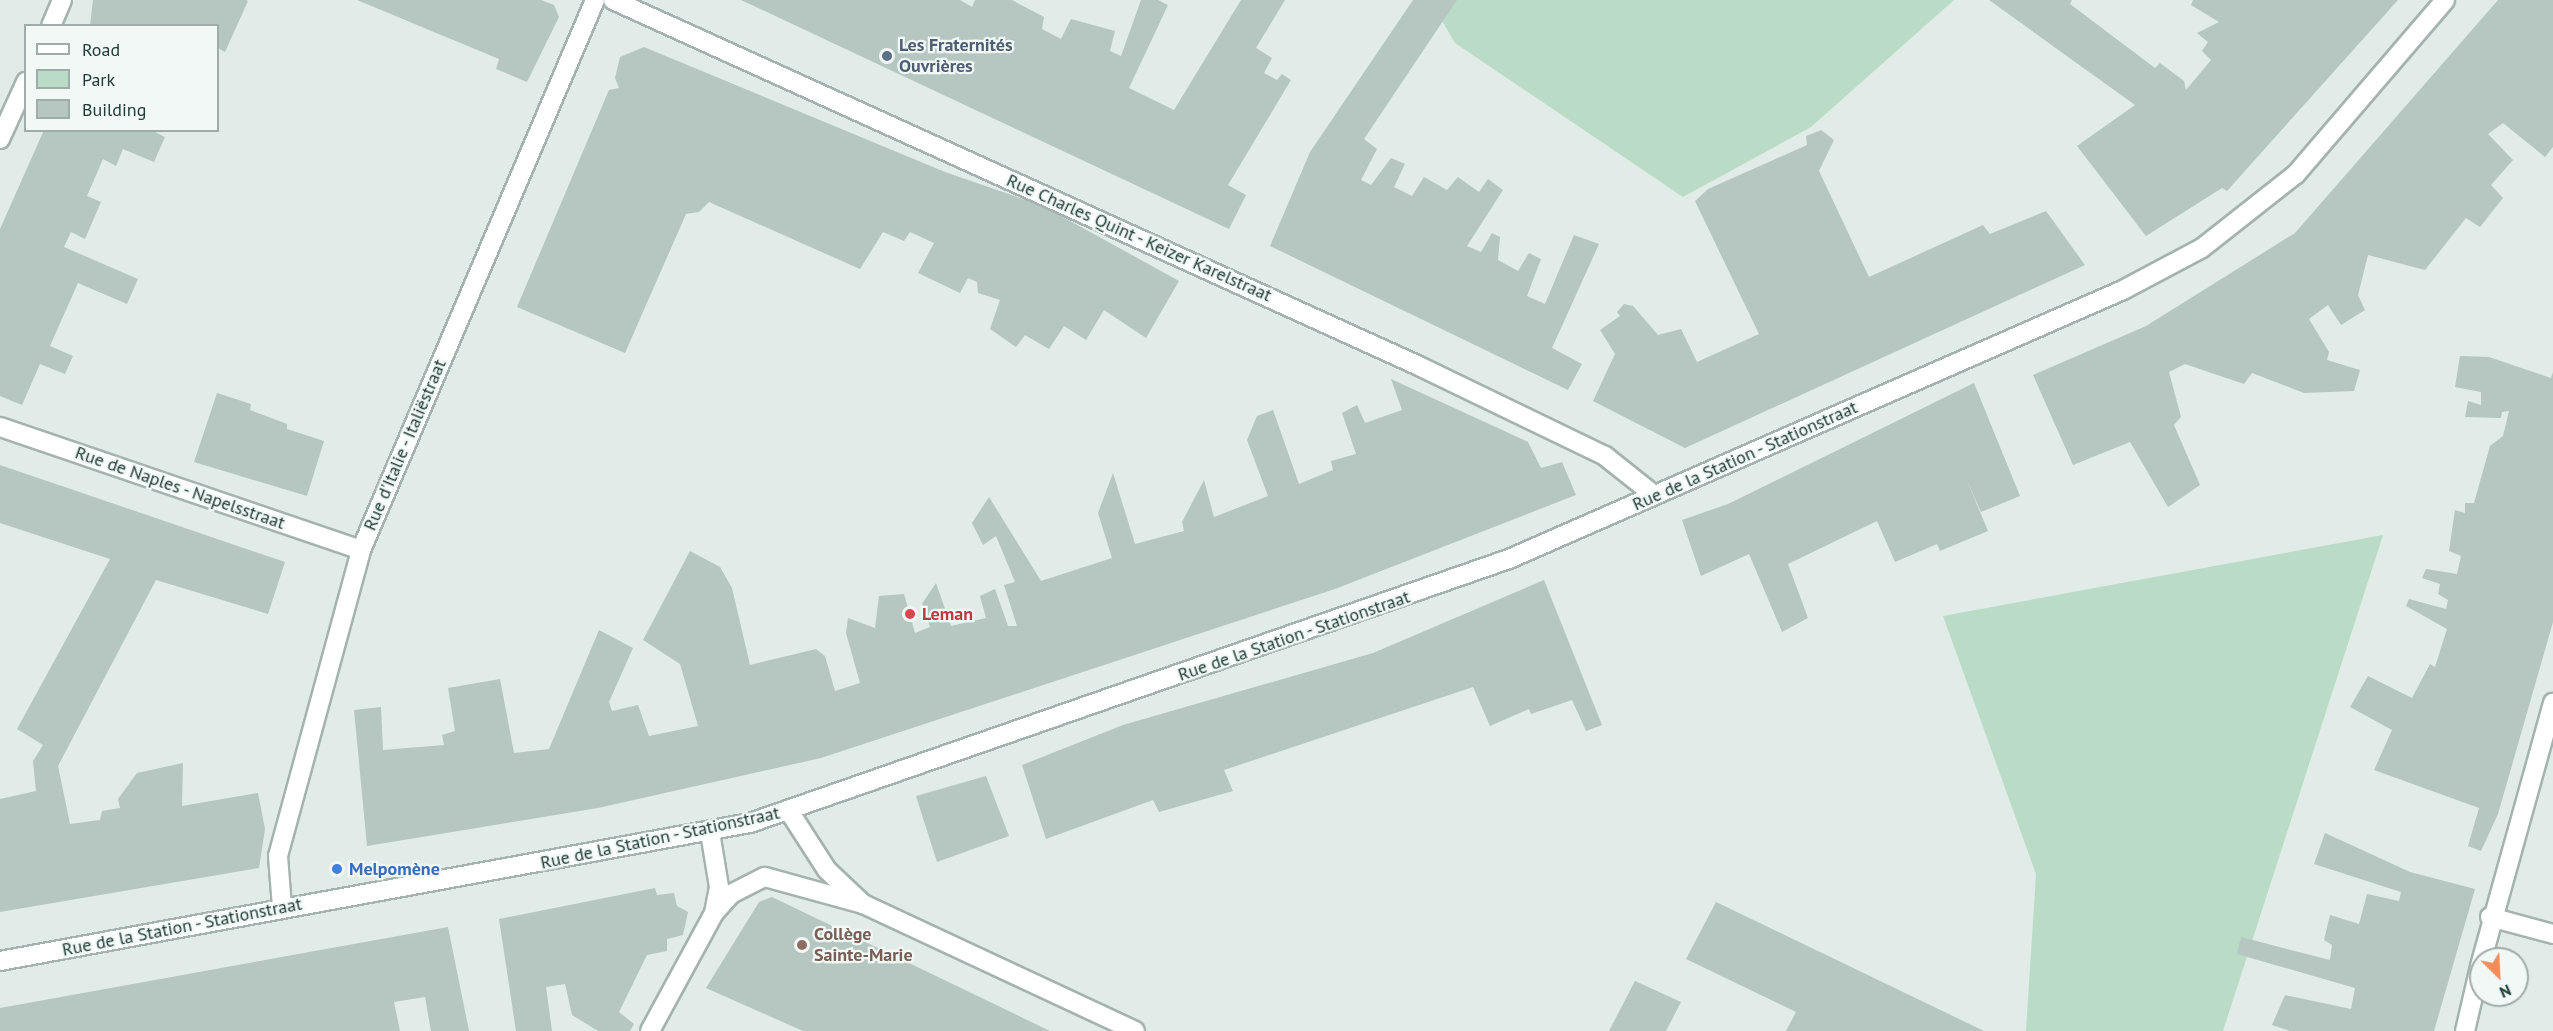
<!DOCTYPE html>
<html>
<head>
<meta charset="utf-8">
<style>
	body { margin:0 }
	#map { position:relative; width:2553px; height:1031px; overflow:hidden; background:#e1ebe8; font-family:"PT Sans",sans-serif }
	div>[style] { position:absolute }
	.green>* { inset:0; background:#badcc6 }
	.building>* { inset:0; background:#b6c6c1 }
	.roads { filter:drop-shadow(2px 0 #a4b3af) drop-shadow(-2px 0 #a4b3af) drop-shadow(0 2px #a4b3af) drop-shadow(0 -2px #a4b3af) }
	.service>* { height:18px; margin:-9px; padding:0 9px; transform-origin:9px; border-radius:9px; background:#fff }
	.minor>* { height:18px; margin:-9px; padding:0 9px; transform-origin:9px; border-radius:9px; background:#fff }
	.tertiary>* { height:18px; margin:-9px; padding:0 9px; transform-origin:9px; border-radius:9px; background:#fff }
	.dots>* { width:16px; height:16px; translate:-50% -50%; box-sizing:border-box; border:3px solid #f1f8f5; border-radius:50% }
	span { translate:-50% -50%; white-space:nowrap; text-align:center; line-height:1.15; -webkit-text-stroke:4.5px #f1f8f5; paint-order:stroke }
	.service-label { font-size:18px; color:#4e5e75; font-weight:700 }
	.left { translate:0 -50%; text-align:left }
	.street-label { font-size:18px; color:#213c37 }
	.health-label { font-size:18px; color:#be3a42; font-weight:700 }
	.shop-label { font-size:18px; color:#366cbe; font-weight:700 }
	.education-label { font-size:18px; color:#785e54; font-weight:700 }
	.legend { position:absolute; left:24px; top:24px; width:195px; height:108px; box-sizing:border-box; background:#f1f8f5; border:2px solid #9eada9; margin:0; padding:8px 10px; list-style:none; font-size:18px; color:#213c37 }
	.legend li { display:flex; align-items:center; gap:12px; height:30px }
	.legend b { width:30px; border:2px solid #9eada9 }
	.north { position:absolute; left:2469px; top:947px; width:60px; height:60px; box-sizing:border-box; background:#f1f8f5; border:2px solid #9eada9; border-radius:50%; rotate:156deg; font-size:16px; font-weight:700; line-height:24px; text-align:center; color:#213c37 }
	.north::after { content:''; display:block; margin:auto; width:21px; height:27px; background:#f08d5a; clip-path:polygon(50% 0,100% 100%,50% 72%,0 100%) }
</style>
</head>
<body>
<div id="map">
	<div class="green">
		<i style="clip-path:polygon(1430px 0,1954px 0,1811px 127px,1683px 197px,1455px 43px)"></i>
		<i style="clip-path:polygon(2383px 535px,2223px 1031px,2026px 1031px,2036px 874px,1943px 616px)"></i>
	</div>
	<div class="building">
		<i style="clip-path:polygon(93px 0,246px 0,248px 1px,225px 52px,218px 48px,218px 26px,90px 26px)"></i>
		<i style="clip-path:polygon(357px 0,541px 0,554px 5px,559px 17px,527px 82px,496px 69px,499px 59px)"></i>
		<i style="clip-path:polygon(741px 0,960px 0,972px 7px,975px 0,1012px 0,1044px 17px,1042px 29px,1061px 39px,1071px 19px,1115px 31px,1110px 51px,1121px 56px,1141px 0,1158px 0,1168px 5px,1129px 88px,1174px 110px,1241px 0,1285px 0,1256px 48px,1272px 58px,1264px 73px,1277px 80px,1282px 74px,1291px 80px,1228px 185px,1246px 195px,1229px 229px)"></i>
		<i style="clip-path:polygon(1413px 0,1457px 0,1364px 139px,1377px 149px,1361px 180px,1371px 185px,1391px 158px,1405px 164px,1394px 187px,1412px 196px,1424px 177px,1447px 190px,1458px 177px,1479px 192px,1488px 179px,1503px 190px,1467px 246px,1481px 252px,1492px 233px,1500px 237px,1498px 260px,1518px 271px,1529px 253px,1541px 259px,1527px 296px,1545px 304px,1574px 235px,1599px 244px,1552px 348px,1582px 364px,1568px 390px,1270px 246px,1310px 152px)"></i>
		<i style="clip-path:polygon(1989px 0,2072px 0,2070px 4px,2155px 68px,2160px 63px,2184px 81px,2186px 90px,2211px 60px,2202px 51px,2208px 42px,2197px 33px,2219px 22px,2191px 5px,2193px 0,2398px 0,2227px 191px,2222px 188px,2146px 236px,2077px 146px,2135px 105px)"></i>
		<i style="clip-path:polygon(2498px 0,2553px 0,2553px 147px,2545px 157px,2503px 123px,2488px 134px,2513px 160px,2491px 185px,2503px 198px,2480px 227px,2466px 218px,2425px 270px,2368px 255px,2358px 295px,2365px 310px,2341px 325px,2328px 305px,2309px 319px,2329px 352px,2327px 360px,2360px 370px,2354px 391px,2304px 393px,2252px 373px,2244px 384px,2185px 364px,2169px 372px,2181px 417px,2174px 425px,2200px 485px,2168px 507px,2130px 442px,2073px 465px,2033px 375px,2146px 326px,2295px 233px)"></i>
		<i style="clip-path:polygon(644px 47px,945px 172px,1043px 206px,1179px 281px,1146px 338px,1104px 310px,1086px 340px,1064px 326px,1049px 349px,1025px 335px,1016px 347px,990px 329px,1000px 300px,978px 293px,977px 282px,968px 278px,960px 293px,918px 273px,934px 243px,910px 232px,904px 241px,883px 232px,860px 269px,709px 202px,699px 212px,686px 214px,625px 353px,517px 307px,609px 90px,619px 88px,615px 78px,620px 57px)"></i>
		<i style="clip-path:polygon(44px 130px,151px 130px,165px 137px,154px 162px,123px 149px,116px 166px,103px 159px,87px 196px,101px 202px,85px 239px,71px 232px,64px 247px,138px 279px,127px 304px,78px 283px,50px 346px,73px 356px,65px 374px,40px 364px,22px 405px,0 396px,0 229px)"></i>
		<i style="clip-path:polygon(1821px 130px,1834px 140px,1819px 171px,1869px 277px,1983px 225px,1990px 234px,2046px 211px,2085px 265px,1685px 448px,1593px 401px,1615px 354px,1600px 330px,1620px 316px,1617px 312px,1624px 304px,1633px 306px,1658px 335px,1681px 329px,1697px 362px,1759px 334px,1695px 201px,1708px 189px,1807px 145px,1806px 136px)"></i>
		<i style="clip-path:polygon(2460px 356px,2489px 357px,2551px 378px,2553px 372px,2553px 622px,2498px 814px,2481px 851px,2468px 846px,2479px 808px,2374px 770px,2392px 730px,2350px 707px,2368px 676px,2412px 698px,2430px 664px,2435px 667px,2447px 629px,2406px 606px,2409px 599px,2446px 609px,2448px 600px,2438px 594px,2440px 584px,2422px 578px,2426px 569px,2457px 574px,2461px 556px,2449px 551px,2455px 510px,2465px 513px,2465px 503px,2474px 503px,2490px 446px,2503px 436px,2509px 411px,2502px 412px,2501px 418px,2465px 417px,2468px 401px,2481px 405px,2481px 392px,2455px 387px)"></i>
		<i style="clip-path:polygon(1391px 379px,1528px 442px,1541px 468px,1562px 462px,1576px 495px,1335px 589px,821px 758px,598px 808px,367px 846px,354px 710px,381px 707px,383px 750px,444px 745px,442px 735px,455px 731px,448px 688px,500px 679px,514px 753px,549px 749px,599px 630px,633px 648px,609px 702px,612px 711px,638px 705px,649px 736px,698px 726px,680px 664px,643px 640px,690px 551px,720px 567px,732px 588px,750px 665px,816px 649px,825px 656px,835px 691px,860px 683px,846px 633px,848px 618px,875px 628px,879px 596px,904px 594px,915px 633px,930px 627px,922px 604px,936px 583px,951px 626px,986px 618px,980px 596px,995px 589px,1008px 626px,1017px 626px,1004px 585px,1015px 582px,996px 536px,983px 545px,972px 523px,989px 497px,1041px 581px,1112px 558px,1098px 513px,1113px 473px,1135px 544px,1184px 531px,1182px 522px,1204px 480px,1214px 517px,1268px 496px,1247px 440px,1257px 416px,1273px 410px,1299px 484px,1333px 470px,1331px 461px,1356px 454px,1342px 413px,1357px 405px,1365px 423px,1402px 410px)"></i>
		<i style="clip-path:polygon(1974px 383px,2020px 496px,1981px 512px,1966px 478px,1988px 531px,1940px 551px,1937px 544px,1895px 562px,1877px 521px,1788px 564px,1808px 618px,1782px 632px,1749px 554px,1701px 576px,1682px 520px,1728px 504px)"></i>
		<i style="clip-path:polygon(217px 393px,251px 404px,250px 410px,287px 424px,287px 429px,324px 441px,307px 496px,194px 462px)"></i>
		<i style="clip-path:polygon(0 465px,285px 562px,268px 614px,156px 580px,58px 766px,70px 824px,100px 820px,102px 811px,120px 808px,118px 799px,137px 773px,183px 763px,182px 806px,258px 793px,265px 829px,259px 868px,0 912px,0 799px,36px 791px,33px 761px,43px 745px,17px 729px,110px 559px,0 523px)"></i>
		<i style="clip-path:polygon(1544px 580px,1602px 725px,1586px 731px,1572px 700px,1531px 714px,1529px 709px,1490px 726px,1473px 687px,1224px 770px,1233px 791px,1159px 812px,1153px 800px,1046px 839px,1022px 765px,1123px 725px,1373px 653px)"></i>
		<i style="clip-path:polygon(986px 776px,1009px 836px,937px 862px,916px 796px)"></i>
		<i style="clip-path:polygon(2325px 833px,2410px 872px,2475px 889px,2434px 1031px,2290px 1031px,2272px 1025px,2285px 995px,2351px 1009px,2355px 988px,2237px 954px,2241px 937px,2330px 960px,2332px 945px,2324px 940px,2330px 915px,2359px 924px,2367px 894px,2399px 901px,2401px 892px,2314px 864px)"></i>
		<i style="clip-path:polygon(655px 888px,657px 895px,674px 893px,677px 906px,688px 912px,683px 935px,667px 939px,667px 951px,647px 955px,619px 1012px,634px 1024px,630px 1031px,598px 1031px,572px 1015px,565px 984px,546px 987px,552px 1031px,516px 1031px,499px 919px)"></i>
		<i style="clip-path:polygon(772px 897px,1050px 1031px,803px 1031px,706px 988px,759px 902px)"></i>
		<i style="clip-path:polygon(1716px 902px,1984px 1031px,1786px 1031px,1796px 1012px,1686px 959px)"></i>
		<i style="clip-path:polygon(448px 927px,469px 1031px,431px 1031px,425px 997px,394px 1002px,400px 1031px,0 1031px,0 1008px)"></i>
		<i style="clip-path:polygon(1635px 981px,1681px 1002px,1666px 1031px,1609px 1031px)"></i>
	</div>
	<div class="roads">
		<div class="service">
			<i style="left:282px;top:907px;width:51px;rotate:-94.5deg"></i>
			<i style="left:278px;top:856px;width:317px;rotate:-74.8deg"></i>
			<i style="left:714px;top:913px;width:25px;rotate:-48deg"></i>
			<i style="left:731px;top:894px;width:38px;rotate:-27deg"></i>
			<i style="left:765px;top:877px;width:102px;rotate:15.4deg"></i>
		</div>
		<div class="minor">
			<i style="left:613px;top:0;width:885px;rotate:24.42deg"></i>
			<i style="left:1419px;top:366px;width:207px;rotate:25.8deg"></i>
			<i style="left:1605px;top:456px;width:63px;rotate:38.5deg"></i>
			<i style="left:51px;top:26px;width:28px;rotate:-67deg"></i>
			<i style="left:0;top:139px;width:63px;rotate:-65.5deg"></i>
			<i style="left:0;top:427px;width:381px;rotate:18.8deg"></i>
			<i style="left:361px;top:550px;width:598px;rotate:-66.95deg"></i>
			<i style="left:789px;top:811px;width:70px;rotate:57.2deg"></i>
			<i style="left:827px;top:870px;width:50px;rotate:43.4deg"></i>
			<i style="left:863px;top:904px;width:300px;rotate:25deg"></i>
			<i style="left:2490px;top:917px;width:65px;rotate:15.1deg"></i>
			<i style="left:2482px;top:959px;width:266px;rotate:-74.5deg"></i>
			<i style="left:650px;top:1031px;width:134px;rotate:-61.5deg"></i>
			<i style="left:714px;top:913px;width:26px;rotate:-79deg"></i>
			<i style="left:719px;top:887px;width:56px;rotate:-99.3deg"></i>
			<i style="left:2465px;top:1031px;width:71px;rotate:-76.9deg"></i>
		</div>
		<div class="tertiary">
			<i style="left:0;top:961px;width:763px;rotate:-10.43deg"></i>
			<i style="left:750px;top:823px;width:804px;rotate:-19.18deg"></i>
			<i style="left:1509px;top:559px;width:670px;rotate:-23.66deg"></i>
			<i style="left:2123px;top:290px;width:89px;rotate:-28deg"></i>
			<i style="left:2202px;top:248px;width:120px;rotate:-38.2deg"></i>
			<i style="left:2296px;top:174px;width:229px;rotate:-49.4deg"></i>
		</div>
	</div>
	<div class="dots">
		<i style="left:887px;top:56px;background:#5c6f8a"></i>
		<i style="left:910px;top:614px;background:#e0444e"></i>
		<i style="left:337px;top:869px;background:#3f7fe0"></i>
		<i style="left:802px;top:945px;background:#8d6e63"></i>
	</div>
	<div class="service-label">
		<span class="left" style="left:899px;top:56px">Les Fraternités<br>Ouvrières</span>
	</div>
	<div class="street-label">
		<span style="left:1139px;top:238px;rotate:24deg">Rue Charles Quint - Keizer Karelstraat</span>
		<span style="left:405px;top:445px;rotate:-67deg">Rue d'Italie - Italiëstraat</span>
		<span style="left:1745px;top:456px;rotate:-24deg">Rue de la Station - Stationstraat</span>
		<span style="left:180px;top:488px;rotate:19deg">Rue de Naples - Napelsstraat</span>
		<span style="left:1294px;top:636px;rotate:-19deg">Rue de la Station - Stationstraat</span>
		<span style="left:660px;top:838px;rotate:-12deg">Rue de la Station - Stationstraat</span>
		<span style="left:182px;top:927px;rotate:-11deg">Rue de la Station - Stationstraat</span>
	</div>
	<div class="health-label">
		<span class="left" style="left:922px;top:614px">Leman</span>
	</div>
	<div class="shop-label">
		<span class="left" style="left:349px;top:869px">Melpomène</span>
	</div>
	<div class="education-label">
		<span class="left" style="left:814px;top:945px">Collège<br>Sainte-Marie</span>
	</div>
	<ul class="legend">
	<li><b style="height:8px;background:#fff"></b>Road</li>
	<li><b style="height:16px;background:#badcc6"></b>Park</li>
	<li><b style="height:16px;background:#b6c6c1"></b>Building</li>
	</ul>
	<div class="north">N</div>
</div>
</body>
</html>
